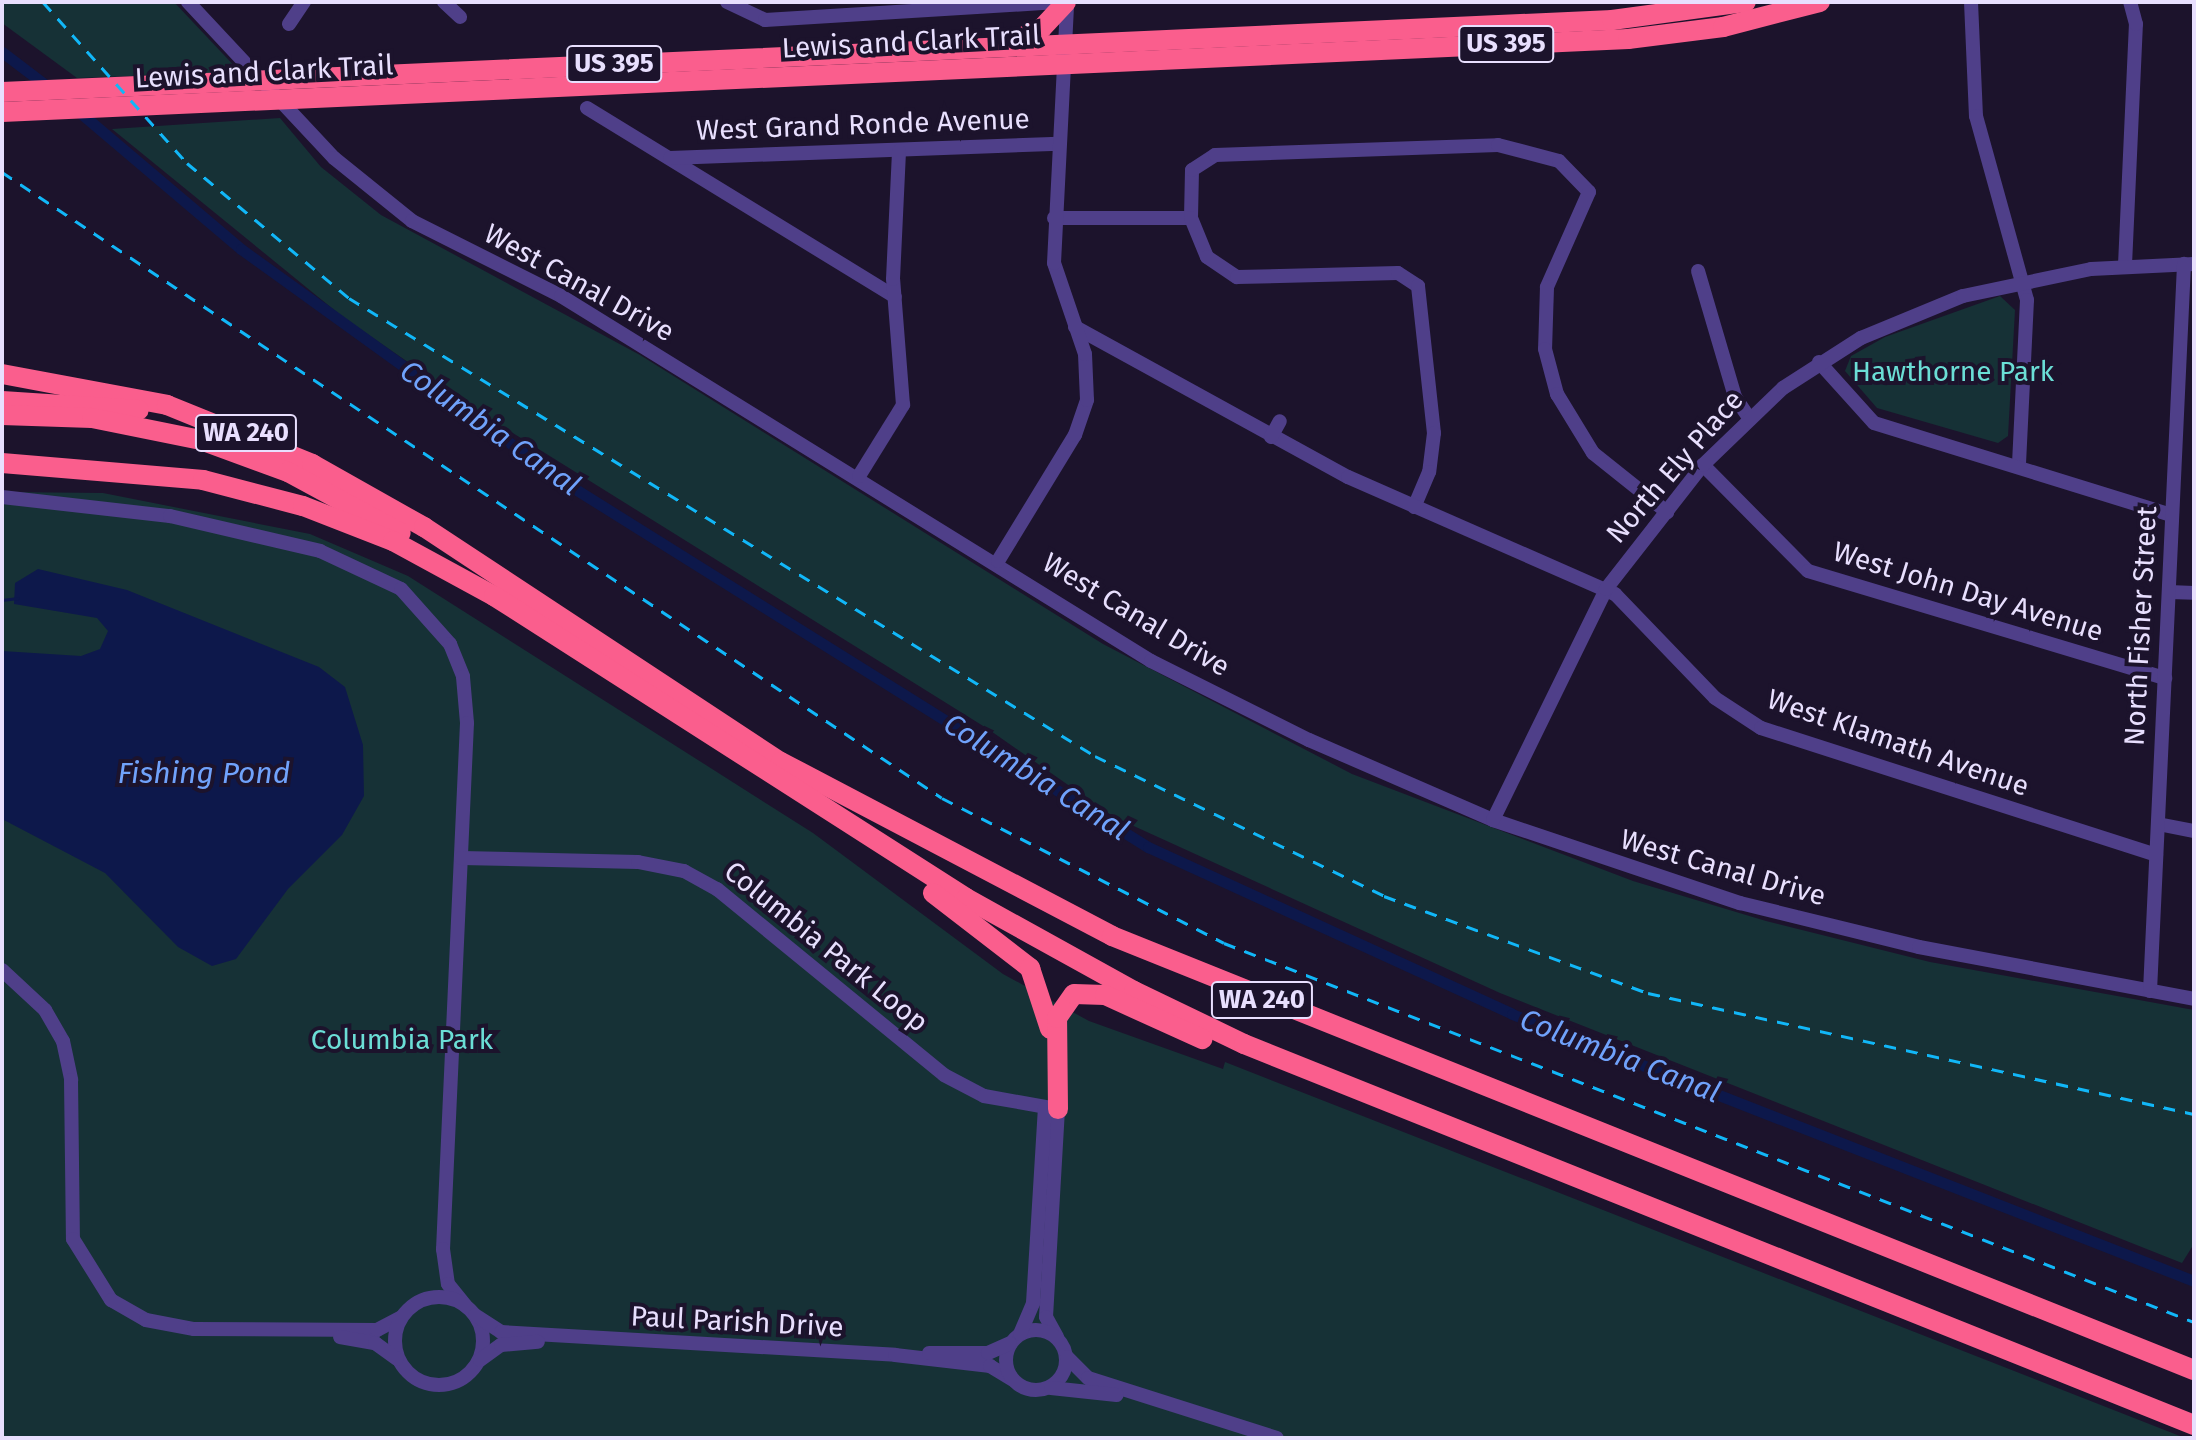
<!DOCTYPE html>
<html>
<head>
<meta charset="utf-8">
<style>
	body { margin:0 }
	#map { position:relative; width:2196px; height:1440px; overflow:hidden; background:#1c132c; font-family:"Fira Sans",sans-serif }
	div>[style] { position:absolute }
	.green>* { inset:0; background:#163136 }
	.water>* { inset:0; background:#0d184b }
	.stream>* { height:3px; margin:-1.5px; padding:0 1.5px; transform-origin:1.5px; border-radius:1.5px; background:#0d184b }
	.canal>* { height:11px; margin:-5.5px; padding:0 5.5px; transform-origin:5.5px; border-radius:5.5px; background:#0d184b }
	.minor>* { height:14px; margin:-7px; padding:0 7px; transform-origin:7px; border-radius:7px; background:#4f3f89 }
	.minor>.ring { margin:-7px; padding:0; box-sizing:content-box; background:none; border:14px solid #4f3f89; border-radius:50% }
	.highway>* { height:20px; margin:-10px; padding:0 10px; transform-origin:10px; border-radius:10px; background:#fa5e8d }
	.rail>* { height:3px; margin-top:-1.5px; transform-origin:0; background:repeating-linear-gradient(90deg,#11b7f8 0 12px,transparent 0 22px) }
	span { translate:-50% -50%; white-space:nowrap; text-align:center; line-height:1.15; -webkit-text-stroke:8px #1c132c; paint-order:stroke }
	.shield-label span { padding:2px 6px; background:#1c132c; border:2px solid; border-radius:6px; -webkit-text-stroke-width:0 }
	.shield-label { font-size:26px; color:#e8dffe; font-weight:700 }
	.street-label { font-size:28px; color:#e8dffe }
	.park-label { font-size:28px; color:#6bded6 }
	.water-label { font-size:30px; color:#70a2fb; font-style:italic }
	.frame { position:absolute; inset:0; border:4px solid #e8dffe; pointer-events:none }
</style>
</head>
<body>
<div id="map">
	<div class="green">
		<i style="clip-path:polygon(2px 2px,174px 2px,240px 72px,77px 78px,2px 23px)"></i>
		<i style="clip-path:polygon(280px 118px,321px 167px,381px 215px,640px 355px,1103px 644px,1352px 774px,1633px 881px,1766px 921px,1930px 962px,2194px 1010px,2192px 1247px,2182px 1263px,1500px 993px,1114px 817px,988px 729px,492px 420px,344px 318px,112px 129px)"></i>
		<i style="clip-path:polygon(2000px 296px,2015px 310px,2008px 436px,1998px 443px,1877px 408px,1845px 371px,1851px 356px,1885px 337px)"></i>
		<i style="clip-path:polygon(2px 492px,103px 493px,310px 534px,408px 576px,813px 833px,1003px 974px,1089px 1021px,1223px 1069px,1225px 1062px,2185px 1438px,2px 1438px)"></i>
	</div>
	<div class="water">
		<i style="clip-path:polygon(38px 569px,127px 590px,319px 667px,345px 687px,363px 745px,364px 796px,342px 835px,288px 889px,236px 959px,212px 966px,178px 947px,105px 873px,2px 819px,2px 651px,81px 656px,100px 649px,108px 631px,97px 618px,14px 604px,15px 583px)"></i>
	</div>
	<div class="stream">
		<i style="left:2px;top:600px;width:16px;rotate:-7deg"></i>
	</div>
	<div class="canal">
		<i style="left:2px;top:52px;width:61px;rotate:37.1deg"></i>
		<i style="left:77px;top:110px;width:215px;rotate:40.3deg"></i>
		<i style="left:241px;top:249px;width:398px;rotate:35.8deg"></i>
		<i style="left:564px;top:482px;width:689px;rotate:32.01deg"></i>
		<i style="left:1148px;top:847px;width:400px;rotate:24.6deg"></i>
		<i style="left:1512px;top:1014px;width:732px;rotate:21.38deg"></i>
	</div>
	<div class="minor">
		<i style="left:188px;top:2px;width:214px;rotate:46.9deg"></i>
		<i style="left:334px;top:158px;width:100px;rotate:38.9deg"></i>
		<i style="left:412px;top:221px;width:167px;rotate:26.7deg"></i>
		<i style="left:561px;top:296px;width:694px;rotate:31.74deg"></i>
		<i style="left:1151px;top:661px;width:177px;rotate:26.6deg"></i>
		<i style="left:1309px;top:740px;width:201px;rotate:23.5deg"></i>
		<i style="left:1493px;top:820px;width:261px;rotate:18.6deg"></i>
		<i style="left:1740px;top:903px;width:184px;rotate:13.8deg"></i>
		<i style="left:1919px;top:947px;width:280px;rotate:10.7deg"></i>
		<i style="left:444px;top:2px;width:22px;rotate:43deg"></i>
		<i style="left:727px;top:2px;width:42px;rotate:25.3deg"></i>
		<i style="left:765px;top:20px;width:297px;rotate:-3.5deg"></i>
		<i style="left:1971px;top:2px;width:114px;rotate:87.5deg"></i>
		<i style="left:1976px;top:116px;width:191px;rotate:74.5deg"></i>
		<i style="left:2027px;top:300px;width:166px;rotate:92.8deg"></i>
		<i style="left:289px;top:24px;width:27px;rotate:-56deg"></i>
		<i style="left:587px;top:108px;width:361px;rotate:31.5deg"></i>
		<i style="left:670px;top:158px;width:389px;rotate:-2.1deg"></i>
		<i style="left:1054px;top:218px;width:137px"></i>
		<i style="left:1191px;top:218px;width:48px;rotate:-88.8deg"></i>
		<i style="left:1192px;top:170px;width:27px;rotate:-33deg"></i>
		<i style="left:1215px;top:155px;width:283px;rotate:-2deg"></i>
		<i style="left:1498px;top:145px;width:63px;rotate:14.7deg"></i>
		<i style="left:1559px;top:161px;width:43px;rotate:45.9deg"></i>
		<i style="left:1589px;top:192px;width:104px;rotate:113.9deg"></i>
		<i style="left:1547px;top:287px;width:62px;rotate:91.8deg"></i>
		<i style="left:1545px;top:349px;width:47px;rotate:75.1deg"></i>
		<i style="left:1557px;top:394px;width:69px;rotate:58.6deg"></i>
		<i style="left:1593px;top:453px;width:95px;rotate:38.6deg"></i>
		<i style="left:1191px;top:218px;width:42px;rotate:67.7deg"></i>
		<i style="left:1207px;top:257px;width:36px;rotate:34deg"></i>
		<i style="left:1237px;top:277px;width:161px;rotate:-1.4deg"></i>
		<i style="left:1398px;top:273px;width:24px;rotate:33deg"></i>
		<i style="left:1418px;top:286px;width:148px;rotate:83.8deg"></i>
		<i style="left:1434px;top:433px;width:39px;rotate:97deg"></i>
		<i style="left:1429px;top:472px;width:38px;rotate:113deg"></i>
		<i style="left:2125px;top:265px;width:241px;rotate:-87.4deg"></i>
		<i style="left:2136px;top:24px;width:23px;rotate:-105deg"></i>
		<i style="left:1698px;top:271px;width:131px;rotate:73.6deg"></i>
		<i style="left:1735px;top:397px;width:23px;rotate:56deg"></i>
		<i style="left:1075px;top:327px;width:311px;rotate:28.8deg"></i>
		<i style="left:1348px;top:477px;width:292px;rotate:23.7deg"></i>
		<i style="left:1615px;top:594px;width:144px;rotate:46.1deg"></i>
		<i style="left:1715px;top:698px;width:55px;rotate:33.1deg"></i>
		<i style="left:1761px;top:728px;width:415px;rotate:17.8deg"></i>
		<i style="left:1819px;top:362px;width:82px;rotate:48deg"></i>
		<i style="left:1874px;top:423px;width:312px;rotate:17.2deg"></i>
		<i style="left:1271px;top:437px;width:18px;rotate:-61deg"></i>
		<i style="left:1703px;top:465px;width:149px;rotate:45.3deg"></i>
		<i style="left:1808px;top:571px;width:373px;rotate:16.7deg"></i>
		<i style="left:859px;top:476px;width:84px;rotate:-58.2deg"></i>
		<i style="left:903px;top:405px;width:126px;rotate:-94.5deg"></i>
		<i style="left:893px;top:279px;width:128px;rotate:-87.3deg"></i>
		<i style="left:2px;top:497px;width:169px;rotate:6.5deg"></i>
		<i style="left:170px;top:516px;width:154px;rotate:13.1deg"></i>
		<i style="left:320px;top:551px;width:89px;rotate:25.1deg"></i>
		<i style="left:401px;top:589px;width:74px;rotate:48.3deg"></i>
		<i style="left:450px;top:644px;width:35px;rotate:68deg"></i>
		<i style="left:463px;top:677px;width:46px;rotate:85deg"></i>
		<i style="left:467px;top:723px;width:527px;rotate:92.61deg"></i>
		<i style="left:443px;top:1249px;width:35px;rotate:82deg"></i>
		<i style="left:448px;top:1284px;width:27px;rotate:51deg"></i>
		<i style="left:998px;top:561px;width:148px;rotate:-58.6deg"></i>
		<i style="left:1075px;top:435px;width:37px;rotate:-71deg"></i>
		<i style="left:1087px;top:400px;width:46px;rotate:-92.5deg"></i>
		<i style="left:1085px;top:354px;width:96px;rotate:-108.8deg"></i>
		<i style="left:1054px;top:263px;width:261px;rotate:-87.1deg"></i>
		<i style="left:2169px;top:592px;width:25px;rotate:2deg"></i>
		<i style="left:1493px;top:820px;width:257px;rotate:-63.9deg"></i>
		<i style="left:1606px;top:589px;width:157px;rotate:-52deg"></i>
		<i style="left:1703px;top:465px;width:111px;rotate:-43.9deg"></i>
		<i style="left:1783px;top:388px;width:93px;rotate:-32.7deg"></i>
		<i style="left:1861px;top:338px;width:110px;rotate:-22.4deg"></i>
		<i style="left:1963px;top:296px;width:131px;rotate:-11.9deg"></i>
		<i style="left:2091px;top:269px;width:103px;rotate:-2.8deg"></i>
		<i style="left:2158px;top:824px;width:37px;rotate:11deg"></i>
		<i style="left:461px;top:858px;width:177px;rotate:1.3deg"></i>
		<i style="left:638px;top:862px;width:47px;rotate:11.1deg"></i>
		<i style="left:684px;top:871px;width:38px;rotate:29deg"></i>
		<i style="left:717px;top:889px;width:293px;rotate:39.3deg"></i>
		<i style="left:944px;top:1075px;width:45px;rotate:27.7deg"></i>
		<i style="left:984px;top:1096px;width:75px;rotate:10deg"></i>
		<i style="left:1058px;top:1109px;width:208px;rotate:93.3deg"></i>
		<i style="left:1046px;top:1317px;width:23px;rotate:61deg"></i>
		<i style="left:2px;top:970px;width:59px;rotate:42.9deg"></i>
		<i style="left:45px;top:1010px;width:36px;rotate:60deg"></i>
		<i style="left:63px;top:1041px;width:40px;rotate:78deg"></i>
		<i style="left:71px;top:1080px;width:159px;rotate:89.3deg"></i>
		<i style="left:73px;top:1239px;width:72px;rotate:58.1deg"></i>
		<i style="left:111px;top:1300px;width:40px;rotate:29.7deg"></i>
		<i style="left:146px;top:1320px;width:49px;rotate:10.6deg"></i>
		<i style="left:194px;top:1329px;width:183px;rotate:0.3deg"></i>
		<i style="left:377px;top:1330px;width:27px;rotate:-28deg"></i>
		<i style="left:2150px;top:991px;width:728px;rotate:-87.32deg"></i>
		<i class="ring" style="left:395px;top:1297px;width:74px;height:74px"></i>
		<i style="left:475px;top:1315px;width:31px;rotate:33deg"></i>
		<i style="left:501px;top:1332px;width:395px;rotate:3.3deg"></i>
		<i style="left:895px;top:1355px;width:96px;rotate:6.6deg"></i>
		<i style="left:990px;top:1366px;width:26px;rotate:31deg"></i>
		<i class="ring" style="left:1006px;top:1330px;width:46px;height:46px"></i>
		<i style="left:1020px;top:1334px;width:34px;rotate:-67deg"></i>
		<i style="left:1033px;top:1303px;width:195px;rotate:-86.5deg"></i>
		<i style="left:340px;top:1337px;width:36px;rotate:10deg"></i>
		<i style="left:375px;top:1343px;width:27px;rotate:36deg"></i>
		<i style="left:929px;top:1353px;width:59px"></i>
		<i style="left:988px;top:1353px;width:24px;rotate:-24deg"></i>
		<i style="left:1067px;top:1357px;width:30px;rotate:45deg"></i>
		<i style="left:1088px;top:1378px;width:198px;rotate:17.6deg"></i>
		<i style="left:480px;top:1360px;width:26px;rotate:-36deg"></i>
		<i style="left:501px;top:1345px;width:37px;rotate:-5deg"></i>
		<i style="left:1051px;top:1388px;width:66px;rotate:6.1deg"></i>
	</div>
	<div class="highway">
		<i style="left:1014px;top:41px;width:31px;rotate:-25deg"></i>
		<i style="left:1042px;top:28px;width:35px;rotate:-47deg"></i>
		<i style="left:2px;top:92px;width:1612px;rotate:-2.56deg"></i>
		<i style="left:1612px;top:20px;width:135px;rotate:-7.7deg"></i>
		<i style="left:2px;top:112px;width:1628px;rotate:-2.57deg"></i>
		<i style="left:1628px;top:39px;width:96px;rotate:-7.2deg"></i>
		<i style="left:1723px;top:27px;width:100px;rotate:-14.5deg"></i>
		<i style="left:2px;top:374px;width:168px;rotate:10.6deg"></i>
		<i style="left:167px;top:405px;width:157px;rotate:22.1deg"></i>
		<i style="left:312px;top:464px;width:129px;rotate:29.4deg"></i>
		<i style="left:424px;top:527px;width:427px;rotate:33.4deg"></i>
		<i style="left:781px;top:762px;width:374px;rotate:27.7deg"></i>
		<i style="left:1112px;top:936px;width:1166px;rotate:21.86deg"></i>
		<i style="left:2px;top:401px;width:137px;rotate:3.8deg"></i>
		<i style="left:2px;top:415px;width:90px;rotate:1.9deg"></i>
		<i style="left:92px;top:418px;width:111px;rotate:11.4deg"></i>
		<i style="left:201px;top:440px;width:93px;rotate:20.2deg"></i>
		<i style="left:288px;top:472px;width:128px;rotate:28.4deg"></i>
		<i style="left:2px;top:463px;width:202px;rotate:4.8deg"></i>
		<i style="left:203px;top:480px;width:103px;rotate:14.6deg"></i>
		<i style="left:303px;top:506px;width:97px;rotate:21.3deg"></i>
		<i style="left:393px;top:541px;width:115px;rotate:28.6deg"></i>
		<i style="left:494px;top:596px;width:560px;rotate:32.61deg"></i>
		<i style="left:966px;top:898px;width:192px;rotate:29deg"></i>
		<i style="left:1134px;top:991px;width:122px;rotate:25.7deg"></i>
		<i style="left:1244px;top:1044px;width:1024px;rotate:21.85deg"></i>
		<i style="left:933px;top:893px;width:123px;rotate:37.7deg"></i>
		<i style="left:1030px;top:968px;width:64px;rotate:71.8deg"></i>
		<i style="left:1058px;top:1109px;width:91px;rotate:-90.6deg"></i>
		<i style="left:1057px;top:1018px;width:29px;rotate:-55deg"></i>
		<i style="left:1074px;top:994px;width:31px;rotate:2deg"></i>
		<i style="left:1105px;top:995px;width:107px;rotate:24.4deg"></i>
	</div>
	<div class="rail">
		<i style="left:43px;top:2px;width:216px;rotate:48.2deg"></i>
		<i style="left:187px;top:163px;width:211px;rotate:39.8deg"></i>
		<i style="left:349px;top:298px;width:875px;rotate:31.55deg"></i>
		<i style="left:1095px;top:756px;width:321px;rotate:25.8deg"></i>
		<i style="left:1384px;top:896px;width:281px;rotate:20.2deg"></i>
		<i style="left:1648px;top:993px;width:559px;rotate:12.5deg"></i>
		<i style="left:2px;top:172px;width:1129px;rotate:33.66deg"></i>
		<i style="left:942px;top:798px;width:317px;rotate:27.2deg"></i>
		<i style="left:1224px;top:943px;width:1041px;rotate:21.34deg"></i>
	</div>
	<div class="shield-label">
		<span style="left:1506px;top:44px">US 395</span>
		<span style="left:614px;top:64px">US 395</span>
		<span style="left:246px;top:433px">WA 240</span>
		<span style="left:1262px;top:1000px">WA 240</span>
	</div>
	<div class="street-label">
		<span style="left:911px;top:42px;rotate:-3deg">Lewis and Clark Trail</span>
		<span style="left:264px;top:72px;rotate:-3deg">Lewis and Clark Trail</span>
		<span style="left:863px;top:125px;rotate:-2deg">West Grand Ronde Avenue</span>
		<span style="left:579px;top:283px;rotate:29deg">West Canal Drive</span>
		<span style="left:1675px;top:467px;rotate:-49deg">North Ely Place</span>
		<span style="left:1968px;top:592px;rotate:17deg">West John Day Avenue</span>
		<span style="left:1136px;top:615px;rotate:31deg">West Canal Drive</span>
		<span style="left:2141px;top:626px;rotate:-87deg">North Fisher Street</span>
		<span style="left:1898px;top:743px;rotate:19deg">West Klamath Avenue</span>
		<span style="left:1723px;top:868px;rotate:16deg">West Canal Drive</span>
		<span style="left:826px;top:947px;rotate:39deg">Columbia Park Loop</span>
		<span style="left:737px;top:1322px;rotate:3deg">Paul Parish Drive</span>
	</div>
	<div class="park-label">
		<span style="left:1953px;top:372px">Hawthorne Park</span>
		<span style="left:402px;top:1040px">Columbia Park</span>
	</div>
	<div class="water-label">
		<span style="left:490px;top:428px;rotate:35deg">Columbia Canal</span>
		<span style="left:204px;top:773px">Fishing Pond</span>
		<span style="left:1036px;top:777px;rotate:32deg">Columbia Canal</span>
		<span style="left:1620px;top:1056px;rotate:21deg">Columbia Canal</span>
	</div>
	<div class="frame"></div>
</div>
</body>
</html>
